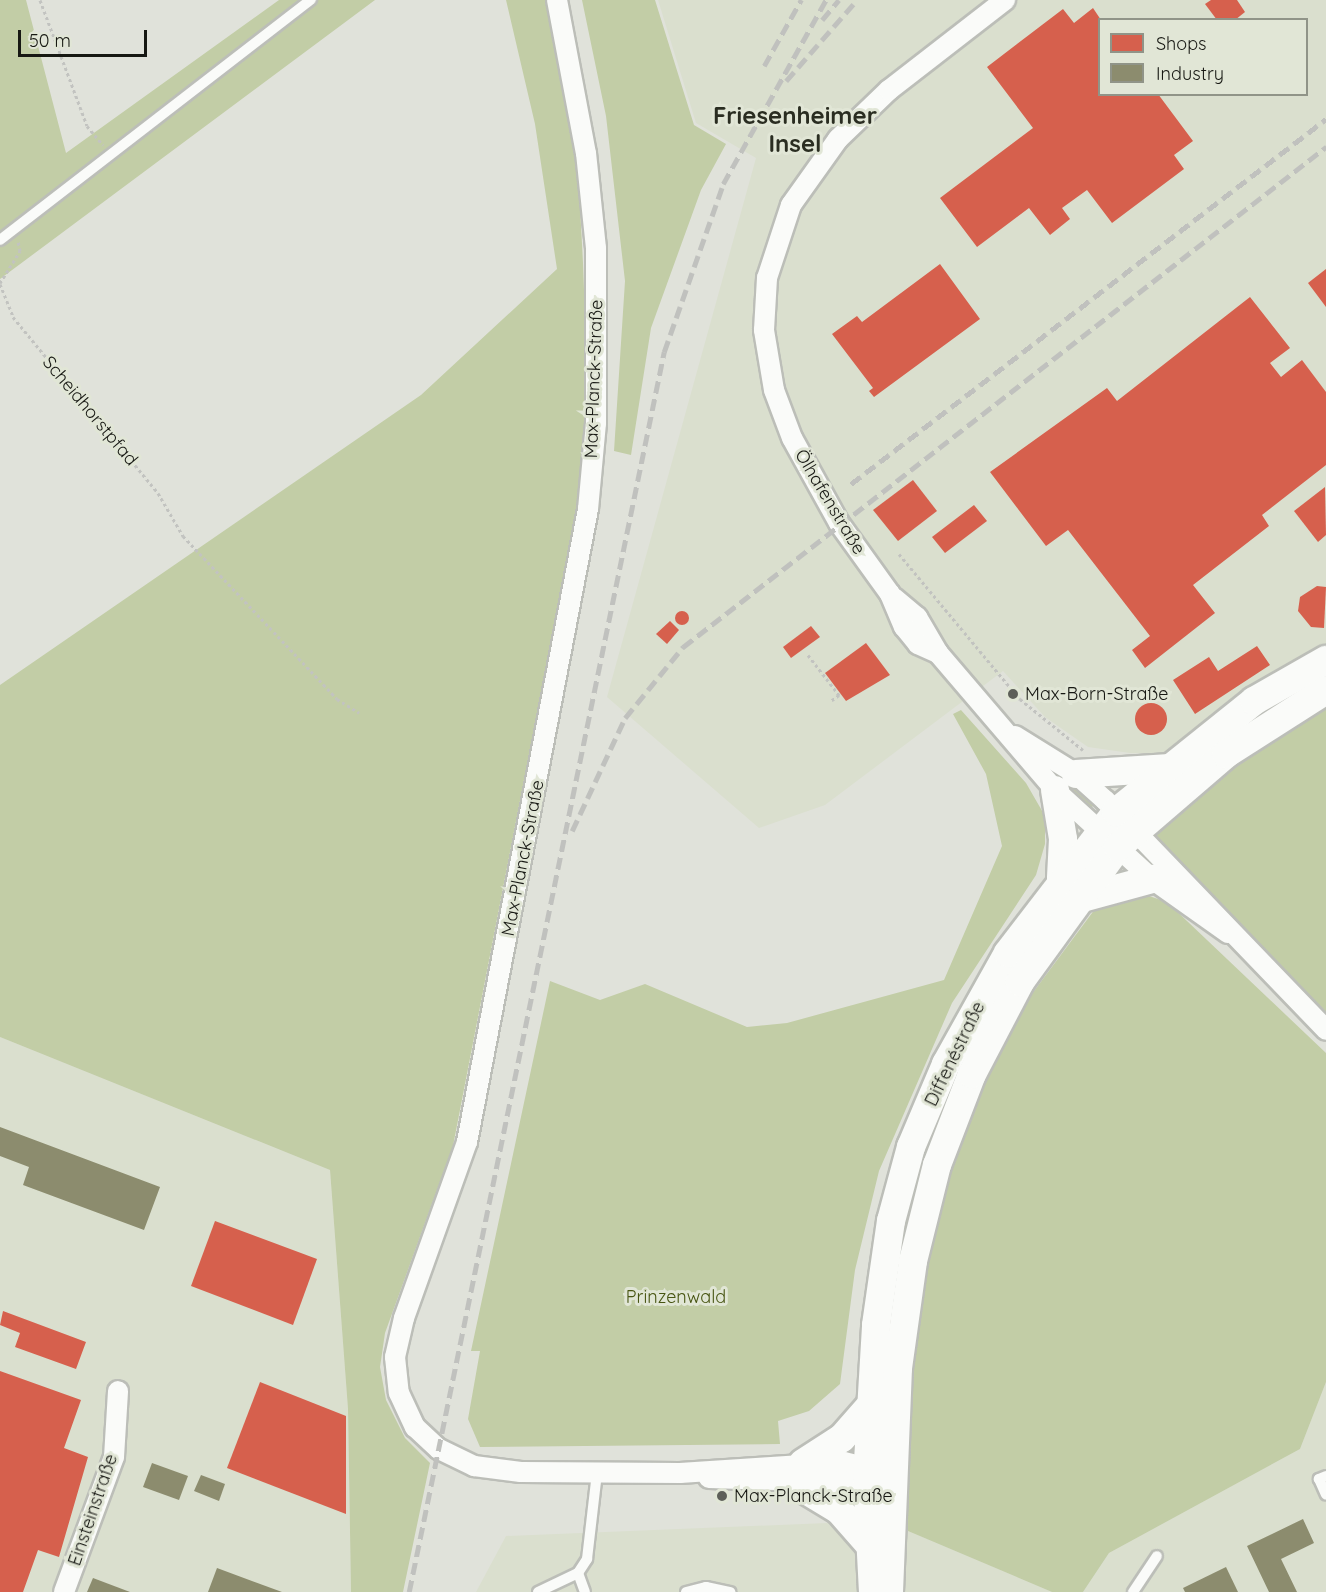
<!DOCTYPE html>
<html>
<head>
<meta charset="utf-8">
<style>
	body { margin:0 }
	#map { position:relative; width:1326px; height:1592px; overflow:hidden; background:#e0e2da; font-family:Quicksand,sans-serif }
	div>[style] { position:absolute }
	.built>* { inset:0; background:#dadfce }
	.green>* { inset:0; background:#c2cda6 }
	.shops>* { inset:0; background:#d6604d }
	.round { border-radius:50% }
	.industry>* { inset:0; background:#8c8c6e }
	.path>* { height:3px; margin-top:-1.5px; transform-origin:0; background:repeating-linear-gradient(90deg,#c2c3c0 0 3px,transparent 0 6px) }
	.roads { filter:drop-shadow(2px 0 #bcbeb8) drop-shadow(-2px 0 #bcbeb8) drop-shadow(0 2px #bcbeb8) drop-shadow(0 -2px #bcbeb8) }
	.lane>* { height:10px; margin:-5px; padding:0 5px; transform-origin:5px; border-radius:5px; background:#fafbf9 }
	.street>* { height:20px; margin:-10px; padding:0 10px; transform-origin:10px; border-radius:10px; background:#fafbf9 }
	.secondary>* { height:28px; margin:-14px; padding:0 14px; transform-origin:14px; border-radius:14px; background:#fafbf9 }
	.rail>* { height:4.5px; margin-top:-2.25px; transform-origin:0; background:repeating-linear-gradient(90deg,#c0c1be 0 12px,transparent 0 18px) }
	.dots>* { width:16px; height:16px; translate:-50% -50%; box-sizing:border-box; border:3px solid #e1e6d6; border-radius:50% }
	span { translate:-50% -50%; white-space:nowrap; text-align:center; line-height:1.15; -webkit-text-stroke:6px #e1e6d6; paint-order:stroke }
	.street-label { font-size:18px; color:#171813 }
	.poi-label { font-size:18px; color:#171813 }
	.left { translate:0 -50%; text-align:left }
	.park-label { font-size:18px; color:#475512 }
	.district-label { font-size:24px; color:#2a2d21; font-weight:700 }
	.legend { position:absolute; left:1098px; top:18px; width:210px; height:78px; box-sizing:border-box; background:#e1e6d6; border:2px solid #909488; margin:0; padding:8px 10px; list-style:none; font-size:18px; color:#171813 }
	.legend li { display:flex; align-items:center; gap:12px; height:30px }
	.legend b { width:30px; border:2px solid #909488 }
	.scale { position:absolute; left:18px; top:30px; width:129px; height:27px; box-sizing:border-box; border:3px solid #171813; border-top:0; padding-left:8px; font-size:18px; line-height:21px; white-space:nowrap; color:#171813; -webkit-text-stroke:4px #e1e6d6; paint-order:stroke }
</style>
</head>
<body>
<div id="map">
	<div class="built">
		<i style="clip-path:polygon(evenodd,658px 0,1326px 0,1326px 700px,1233px 756px,1130px 753px,1088px 747px,1045px 717px,1003px 671px,825px 805px,759px 828px,607px 697px,756px 158px,696px 123px,658px 0,1100px 20px,1306px 20px,1306px 94px,1100px 94px,1100px 20px)"></i>
		<i style="clip-path:polygon(0 1037px,330px 1170px,348px 1409px,351px 1592px,0 1592px)"></i>
		<i style="clip-path:polygon(1326px 1382px,1326px 1592px,1083px 1592px,1109px 1553px,1300px 1449px)"></i>
		<i style="clip-path:polygon(827px 1523px,908px 1531px,1052px 1592px,476px 1592px,506px 1536px)"></i>
	</div>
	<div class="green">
		<i style="clip-path:polygon(0 0,26px 0,66px 153px,279px 0,375px 0,0 279px)"></i>
		<i style="clip-path:polygon(506px 0,546px 0,566px 89px,578px 169px,583px 263px,588px 396px,581px 486px,453px 1146px,385px 1333px,380px 1367px,386px 1400px,405px 1438px,430px 1463px,403px 1592px,351px 1592px,348px 1409px,330px 1170px,0 1037px,0 685px,421px 395px,557px 269px,535px 124px)"></i>
		<i style="clip-path:polygon(582px 0,655px 0,694px 125px,726px 144px,701px 190px,651px 328px,631px 455px,614px 451px,625px 281px,606px 116px)"></i>
		<i style="clip-path:polygon(1326px 697px,1326px 1030px,1134px 833px)"></i>
		<i style="clip-path:polygon(961px 710px,1026px 783px,1045px 816px,1045px 844px,1036px 875px,952px 1003px,879px 1171px,855px 1270px,840px 1384px,809px 1411px,778px 1421px,780px 1444px,480px 1447px,468px 1419px,480px 1351px,471px 1351px,550px 981px,600px 1000px,645px 984px,747px 1027px,787px 1023px,944px 980px,1002px 846px,986px 774px,953px 714px)"></i>
		<i style="clip-path:polygon(1048px 766px,1068px 778px,1096px 803px,1088px 811px,1060px 786px)"></i>
		<i style="clip-path:polygon(1143px 894px,1167px 902px,1326px 1053px,1326px 1382px,1300px 1449px,1109px 1553px,1083px 1592px,1052px 1592px,908px 1531px,901px 1510px,905px 1404px,931px 1220px,999px 1038px,1098px 905px)"></i>
	</div>
	<div class="shops">
		<i style="clip-path:polygon(1211px 0,1237px 0,1245px 12px,1235px 20px,1217px 20px,1205px 4px)"></i>
		<i style="clip-path:polygon(1093px 8px,1101px 20px,1100px 94px,1158px 94px,1193px 141px,1174px 155px,1184px 169px,1112px 223px,1087px 190px,1062px 208px,1070px 219px,1050px 235px,1029px 208px,977px 247px,940px 198px,1033px 128px,987px 67px,1063px 9px,1074px 23px)"></i>
		<i style="clip-path:polygon(940px 264px,980px 319px,874px 397px,869px 391px,873px 388px,832px 334px,857px 316px,862px 322px)"></i>
		<i style="clip-path:polygon(1326px 269px,1326px 307px,1308px 283px)"></i>
		<i style="clip-path:polygon(1250px 297px,1290px 348px,1270px 363px,1281px 377px,1302px 360px,1326px 392px,1326px 465px,1262px 515px,1269px 526px,1193px 585px,1215px 613px,1145px 668px,1132px 650px,1150px 636px,1068px 530px,1046px 546px,990px 472px,1107px 388px,1117px 401px)"></i>
		<i style="clip-path:polygon(913px 480px,937px 511px,898px 541px,873px 510px)"></i>
		<i style="clip-path:polygon(1325px 487px,1326px 535px,1318px 542px,1294px 511px)"></i>
		<i style="clip-path:polygon(974px 505px,987px 521px,945px 553px,932px 537px)"></i>
		<i style="clip-path:polygon(1317px 586px,1326px 587px,1324px 628px,1311px 627px,1298px 611px,1300px 597px)"></i>
		<i class="round" style="left:675px;top:611px;width:14px;height:14px"></i>
		<i style="clip-path:polygon(670px 621px,679px 630px,667px 644px,656px 634px)"></i>
		<i style="clip-path:polygon(811px 626px,820px 637px,791px 658px,783px 647px)"></i>
		<i style="clip-path:polygon(866px 643px,890px 675px,846px 701px,825px 673px)"></i>
		<i style="clip-path:polygon(1257px 646px,1270px 665px,1195px 714px,1173px 680px,1209px 657px,1218px 671px)"></i>
		<i class="round" style="left:1135px;top:703px;width:32px;height:32px"></i>
		<i style="clip-path:polygon(215px 1221px,317px 1259px,293px 1325px,191px 1286px)"></i>
		<i style="clip-path:polygon(3px 1311px,86px 1342px,76px 1369px,15px 1347px,20px 1333px,0 1325px)"></i>
		<i style="clip-path:polygon(0 1371px,81px 1400px,64px 1448px,88px 1457px,59px 1557px,38px 1550px,23px 1592px,0 1592px)"></i>
		<i style="clip-path:polygon(260px 1382px,346px 1416px,346px 1514px,227px 1468px)"></i>
	</div>
	<div class="industry">
		<i style="clip-path:polygon(0 1127px,160px 1187px,144px 1230px,23px 1185px,29px 1167px,0 1156px)"></i>
		<i style="clip-path:polygon(152px 1463px,188px 1476px,179px 1500px,143px 1487px)"></i>
		<i style="clip-path:polygon(201px 1475px,225px 1484px,219px 1501px,194px 1491px)"></i>
		<i style="clip-path:polygon(1303px 1519px,1314px 1543px,1281px 1559px,1297px 1592px,1269px 1592px,1247px 1546px)"></i>
		<i style="clip-path:polygon(1226px 1567px,1238px 1592px,1185px 1592px,1183px 1588px)"></i>
		<i style="clip-path:polygon(217px 1568px,282px 1592px,208px 1592px)"></i>
		<i style="clip-path:polygon(93px 1578px,130px 1592px,87px 1592px)"></i>
	</div>
	<div class="path">
		<i style="left:40px;top:0;width:134px;rotate:69.5deg"></i>
		<i style="left:87px;top:126px;width:25px;rotate:50deg"></i>
		<i style="left:0;top:283px;width:38px;rotate:-58deg"></i>
		<i style="left:20px;top:251px;width:10px;rotate:-101deg"></i>
		<i style="left:0;top:284px;width:35px;rotate:68deg"></i>
		<i style="left:13px;top:317px;width:228px;rotate:50.5deg"></i>
		<i style="left:158px;top:493px;width:50px;rotate:59.8deg"></i>
		<i style="left:183px;top:536px;width:224px;rotate:46.6deg"></i>
		<i style="left:337px;top:699px;width:26px;rotate:32deg"></i>
		<i style="left:899px;top:554px;width:189px;rotate:50.2deg"></i>
		<i style="left:1020px;top:699px;width:81px;rotate:39deg"></i>
		<i style="left:808px;top:655px;width:51px;rotate:52.2deg"></i>
		<i style="left:839px;top:695px;width:9px;rotate:144deg"></i>
	</div>
	<div class="roads">
		<div class="lane">
			<i style="left:0;top:240px;width:393px;rotate:-37.7deg"></i>
			<i style="left:1326px;top:1476px;width:8px;rotate:157deg"></i>
			<i style="left:1319px;top:1479px;width:17px;rotate:66deg"></i>
			<i style="left:578px;top:1573px;width:20px;rotate:70deg"></i>
			<i style="left:538px;top:1592px;width:44px;rotate:-25.4deg"></i>
			<i style="left:578px;top:1573px;width:17px;rotate:-57deg"></i>
			<i style="left:587px;top:1559px;width:87px;rotate:-83.4deg"></i>
			<i style="left:686px;top:1592px;width:21px;rotate:-14deg"></i>
			<i style="left:706px;top:1587px;width:25px;rotate:12deg"></i>
			<i style="left:1133px;top:1592px;width:43px;rotate:-56.3deg"></i>
		</div>
		<div class="street">
			<i style="left:557px;top:0;width:156px;rotate:79.3deg"></i>
			<i style="left:586px;top:153px;width:96px;rotate:84deg"></i>
			<i style="left:596px;top:248px;width:175px;rotate:90deg"></i>
			<i style="left:596px;top:423px;width:86px;rotate:95.3deg"></i>
			<i style="left:588px;top:509px;width:644px;rotate:100.82deg"></i>
			<i style="left:467px;top:1142px;width:187px;rotate:109.7deg"></i>
			<i style="left:404px;top:1318px;width:40px;rotate:103deg"></i>
			<i style="left:395px;top:1357px;width:36px;rotate:84deg"></i>
			<i style="left:399px;top:1393px;width:38px;rotate:65deg"></i>
			<i style="left:415px;top:1427px;width:33px;rotate:43deg"></i>
			<i style="left:439px;top:1449px;width:39px;rotate:26deg"></i>
			<i style="left:474px;top:1466px;width:47px;rotate:7.3deg"></i>
			<i style="left:521px;top:1472px;width:159px;rotate:0.4deg"></i>
			<i style="left:680px;top:1473px;width:164px;rotate:-3.8deg"></i>
			<i style="left:844px;top:1462px;width:34px;rotate:14deg"></i>
			<i style="left:894px;top:598px;width:30px;rotate:40deg"></i>
			<i style="left:917px;top:617px;width:42px;rotate:59.7deg"></i>
			<i style="left:938px;top:653px;width:180px;rotate:49.5deg"></i>
			<i style="left:1055px;top:790px;width:132px;rotate:42.5deg"></i>
			<i style="left:1152px;top:879px;width:93px;rotate:35.4deg"></i>
			<i style="left:938px;top:653px;width:22px;rotate:-156deg"></i>
			<i style="left:918px;top:644px;width:22px;rotate:-129deg"></i>
			<i style="left:904px;top:627px;width:36px;rotate:-113deg"></i>
			<i style="left:890px;top:594px;width:87px;rotate:-125.7deg"></i>
			<i style="left:839px;top:523px;width:97px;rotate:-118.9deg"></i>
			<i style="left:792px;top:438px;width:51px;rotate:-110.6deg"></i>
			<i style="left:774px;top:390px;width:61px;rotate:-99.5deg"></i>
			<i style="left:764px;top:330px;width:52px;rotate:-86.7deg"></i>
			<i style="left:767px;top:278px;width:77px;rotate:-71.8deg"></i>
			<i style="left:791px;top:205px;width:81px;rotate:-54.5deg"></i>
			<i style="left:838px;top:139px;width:71px;rotate:-43.9deg"></i>
			<i style="left:889px;top:90px;width:147px;rotate:-37.8deg"></i>
			<i style="left:1015px;top:736px;width:72px;rotate:31.9deg"></i>
			<i style="left:1076px;top:774px;width:39px;rotate:42deg"></i>
			<i style="left:1105px;top:800px;width:319px;rotate:46.1deg"></i>
			<i style="left:709px;top:1478px;width:134px;rotate:1.7deg"></i>
			<i style="left:843px;top:1482px;width:37px;rotate:-9deg"></i>
			<i style="left:64px;top:1592px;width:144px;rotate:-69.7deg"></i>
			<i style="left:114px;top:1457px;width:66px;rotate:-86.5deg"></i>
		</div>
		<div class="secondary">
			<i style="left:1076px;top:774px;width:94px;rotate:-3.7deg"></i>
			<i style="left:1055px;top:790px;width:50px;rotate:80.7deg"></i>
			<i style="left:1063px;top:839px;width:39px;rotate:93deg"></i>
			<i style="left:1075px;top:900px;width:80px;rotate:-15.3deg"></i>
			<i style="left:803px;top:1463px;width:46px;rotate:-32.7deg"></i>
			<i style="left:842px;top:1438px;width:41px;rotate:-48.9deg"></i>
			<i style="left:791px;top:1481px;width:56px;rotate:31.1deg"></i>
			<i style="left:839px;top:1510px;width:43px;rotate:48.8deg"></i>
			<i style="left:873px;top:1592px;width:114px;rotate:-93deg"></i>
			<i style="left:867px;top:1478px;width:153px;rotate:-86.6deg"></i>
			<i style="left:876px;top:1325px;width:105px;rotate:-81.8deg"></i>
			<i style="left:891px;top:1221px;width:77px;rotate:-74.9deg"></i>
			<i style="left:911px;top:1147px;width:90px;rotate:-67.1deg"></i>
			<i style="left:946px;top:1064px;width:127px;rotate:-60.8deg"></i>
			<i style="left:1008px;top:953px;width:178px;rotate:-52.5deg"></i>
			<i style="left:1116px;top:812px;width:177px;rotate:-38.8deg"></i>
			<i style="left:1254px;top:701px;width:83px;rotate:-29.7deg"></i>
			<i style="left:889px;top:1592px;width:224px;rotate:-87.7deg"></i>
			<i style="left:898px;top:1368px;width:108px;rotate:-82deg"></i>
			<i style="left:913px;top:1261px;width:99px;rotate:-76deg"></i>
			<i style="left:937px;top:1165px;width:97px;rotate:-69deg"></i>
			<i style="left:972px;top:1074px;width:104px;rotate:-62.4deg"></i>
			<i style="left:1020px;top:982px;width:167px;rotate:-54deg"></i>
			<i style="left:1118px;top:847px;width:143px;rotate:-40.7deg"></i>
			<i style="left:1226px;top:754px;width:119px;rotate:-32.6deg"></i>
		</div>
	</div>
	<div class="rail">
		<i style="left:822px;top:20px;width:26px;rotate:-50deg"></i>
		<i style="left:764px;top:66px;width:76px;rotate:-60.7deg"></i>
		<i style="left:786px;top:81px;width:108px;rotate:-48.8deg"></i>
		<i style="left:851px;top:484px;width:599px;rotate:-37.54deg"></i>
		<i style="left:572px;top:831px;width:125px;rotate:-64.9deg"></i>
		<i style="left:625px;top:718px;width:92px;rotate:-50.8deg"></i>
		<i style="left:683px;top:647px;width:815px;rotate:-37.87deg"></i>
		<i style="left:409px;top:1592px;width:1266px;rotate:-78.38deg"></i>
		<i style="left:664px;top:352px;width:178px;rotate:-70.6deg"></i>
		<i style="left:723px;top:184px;width:211px;rotate:-60.8deg"></i>
	</div>
	<div class="dots">
		<i style="left:1013px;top:694px;background:#5d5f59"></i>
		<i style="left:722px;top:1496px;background:#5d5f59"></i>
	</div>
	<div class="street-label">
		<span style="left:594px;top:379px;rotate:-88deg">Max-Planck-Straße</span>
		<span style="left:90px;top:411px;rotate:50deg">Scheidhorstpfad</span>
		<span style="left:830px;top:502px;rotate:59deg">Ölhafenstraße</span>
		<span style="left:523px;top:858px;rotate:-79deg">Max-Planck-Straße</span>
		<span style="left:955px;top:1054px;rotate:-64deg">Diffenéstraße</span>
		<span style="left:93px;top:1510px;rotate:-71deg">Einsteinstraße</span>
	</div>
	<div class="poi-label">
		<span class="left" style="left:1025px;top:694px">Max-Born-Straße</span>
		<span class="left" style="left:734px;top:1496px">Max-Planck-Straße</span>
	</div>
	<div class="park-label">
		<span style="left:676px;top:1297px">Prinzenwald</span>
	</div>
	<div class="district-label">
		<span style="left:795px;top:130px">Friesenheimer<br>Insel</span>
	</div>
	<ul class="legend">
	<li><b style="height:16px;background:#d6604d"></b>Shops</li>
	<li><b style="height:16px;background:#8c8c6e"></b>Industry</li>
	</ul>
	<div class="scale">50 m</div>
</div>
</body>
</html>
